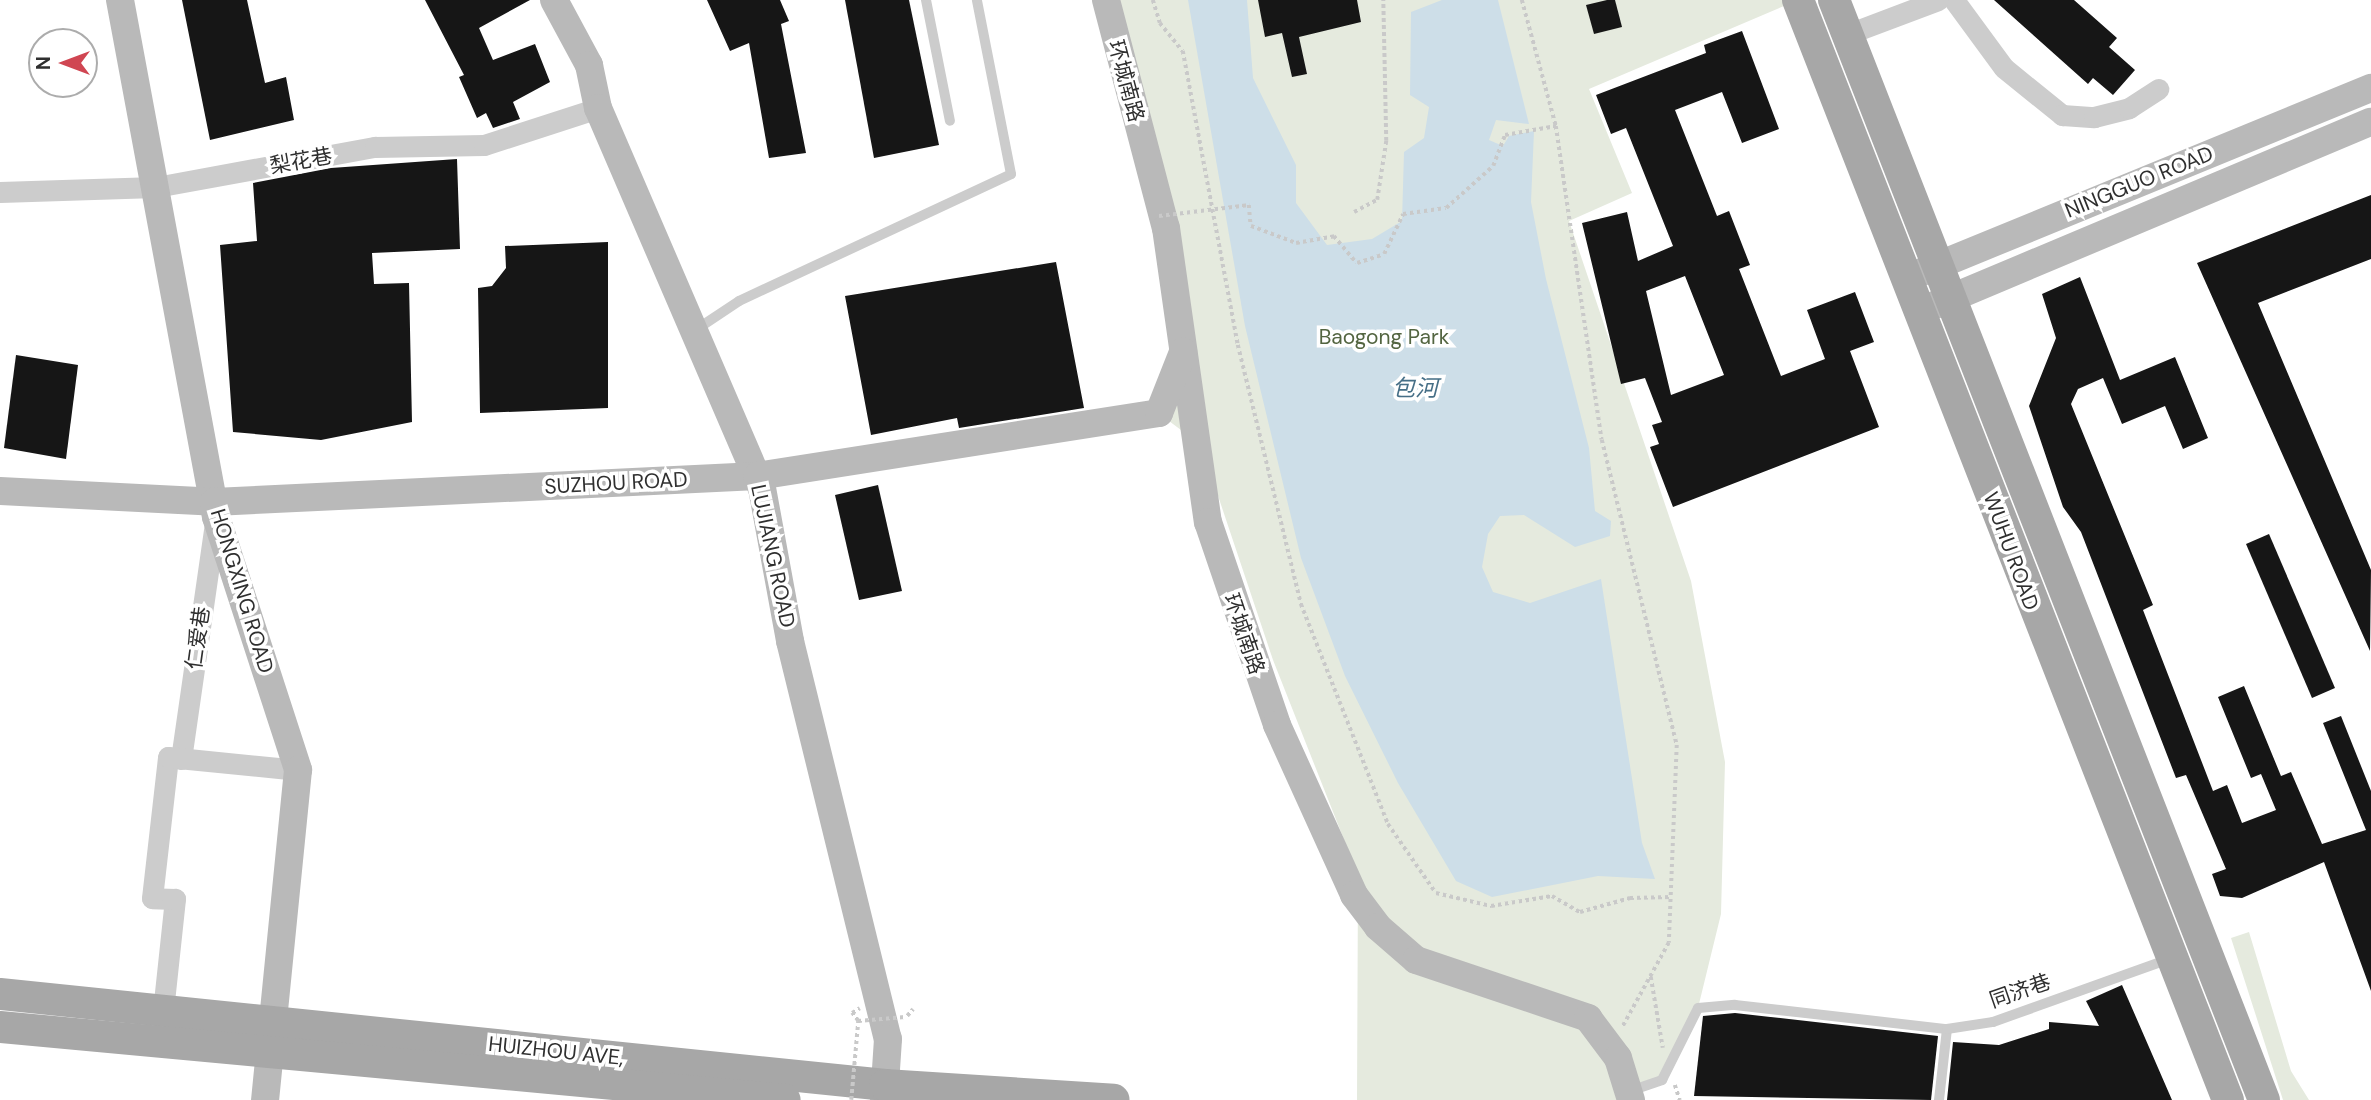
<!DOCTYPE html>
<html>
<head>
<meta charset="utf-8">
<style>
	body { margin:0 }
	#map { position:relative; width:2371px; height:1100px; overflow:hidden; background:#fff; font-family:"DM Sans","Noto Sans SC",sans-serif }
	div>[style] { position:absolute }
	.green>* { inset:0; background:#e5eade }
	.water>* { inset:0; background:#cddee8 }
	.building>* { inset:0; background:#161616 }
	.path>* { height:3.5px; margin-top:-1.75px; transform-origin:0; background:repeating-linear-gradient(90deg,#c9c9c9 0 3.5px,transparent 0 7px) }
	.lane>* { height:10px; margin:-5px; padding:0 5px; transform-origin:5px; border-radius:5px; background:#ccc }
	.street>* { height:21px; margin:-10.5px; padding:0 10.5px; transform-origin:10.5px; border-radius:10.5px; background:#ccc }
	.secondary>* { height:28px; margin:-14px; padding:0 14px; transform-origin:14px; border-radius:14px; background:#b9b9b9 }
	.primary>* { height:32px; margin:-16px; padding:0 16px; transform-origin:16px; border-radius:16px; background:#a7a7a7 }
	.path-bridge>* { height:3.5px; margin-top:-1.75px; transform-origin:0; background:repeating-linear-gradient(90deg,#c9c9c9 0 3.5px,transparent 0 7px) }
	span { translate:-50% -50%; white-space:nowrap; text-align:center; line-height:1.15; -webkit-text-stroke:7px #fff; paint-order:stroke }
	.street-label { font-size:21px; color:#2f2f2f }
	.park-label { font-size:21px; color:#536541 }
	.water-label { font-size:23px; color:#466f87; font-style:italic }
	.north { position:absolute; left:28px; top:28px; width:70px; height:70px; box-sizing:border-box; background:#fff; border:2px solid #acacac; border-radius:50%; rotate:270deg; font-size:19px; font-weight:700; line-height:28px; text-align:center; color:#2f2f2f }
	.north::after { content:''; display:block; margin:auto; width:24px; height:32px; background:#d04652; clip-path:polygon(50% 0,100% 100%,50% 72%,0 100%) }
</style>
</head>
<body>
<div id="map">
	<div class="green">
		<i style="clip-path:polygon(1112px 0,1798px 0,1589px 89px,1632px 193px,1569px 221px,1691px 581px,1725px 762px,1721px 914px,1698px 1008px,1662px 1080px,1634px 1090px,1636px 1100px,1357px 1100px,1358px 875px,1273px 660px,1201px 445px,1169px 421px,1172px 345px,1159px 216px)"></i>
		<i style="clip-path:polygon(2249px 932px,2291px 1071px,2309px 1100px,2283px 1100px,2231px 938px)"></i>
	</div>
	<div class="water">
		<i style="clip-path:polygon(1188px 0,1247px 0,1253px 78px,1296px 165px,1296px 203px,1327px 245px,1372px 239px,1402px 221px,1404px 152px,1424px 138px,1429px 107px,1410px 95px,1411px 12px,1442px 0,1498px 0,1529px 124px,1496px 120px,1489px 140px,1503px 146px,1509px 136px,1534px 131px,1531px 202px,1546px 279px,1589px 448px,1595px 511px,1611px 521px,1610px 536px,1575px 547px,1524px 515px,1500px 516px,1488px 534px,1482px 567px,1493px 592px,1530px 603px,1601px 579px,1642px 843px,1655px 879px,1598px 876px,1492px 897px,1456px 881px,1398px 783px,1345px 676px,1301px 558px,1245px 326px)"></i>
	</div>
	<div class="building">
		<i style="clip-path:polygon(182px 0,247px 0,265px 83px,286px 77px,294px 120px,210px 140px)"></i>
		<i style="clip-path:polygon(425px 0,530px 0,479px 28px,493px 60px,535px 44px,550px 82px,513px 102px,520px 119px,493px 128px,486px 113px,477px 118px,459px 77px,464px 75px)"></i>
		<i style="clip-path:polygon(707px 0,780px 0,789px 21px,781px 24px,806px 153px,769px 158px,749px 43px,730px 51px)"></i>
		<i style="clip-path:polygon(845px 0,909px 0,939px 145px,874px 158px)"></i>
		<i style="clip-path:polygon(1258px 0,1357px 0,1361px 22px,1299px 37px,1307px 74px,1292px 77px,1282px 33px,1265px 37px)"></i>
		<i style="clip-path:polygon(1607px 0,1615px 0,1622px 27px,1594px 34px,1586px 5px)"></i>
		<i style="clip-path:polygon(1994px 0,2074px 0,2117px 38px,2109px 47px,2135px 70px,2113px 95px,2093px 78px,2088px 84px)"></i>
		<i style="clip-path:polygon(evenodd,1742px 31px,1779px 129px,1742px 143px,1722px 92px,1675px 110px,1717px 216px,1729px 211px,1750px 265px,1739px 269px,1781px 376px,1825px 359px,1807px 310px,1855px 292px,1874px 342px,1850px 351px,1879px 427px,1673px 507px,1650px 447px,1659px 444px,1652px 425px,1662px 422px,1645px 378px,1621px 384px,1582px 223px,1627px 212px,1638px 261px,1673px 246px,1626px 128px,1611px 134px,1596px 95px,1706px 53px,1704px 45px,1742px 31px,1685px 276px,1724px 375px,1671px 395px,1646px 291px,1685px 276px)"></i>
		<i style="clip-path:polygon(457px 159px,460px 249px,372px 253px,374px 284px,409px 283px,412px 422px,321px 440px,233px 432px,220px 245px,257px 241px,253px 183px,331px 168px)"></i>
		<i style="clip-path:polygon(2371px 195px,2371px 259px,2258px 303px,2371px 570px,2370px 651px,2197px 263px)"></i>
		<i style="clip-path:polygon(608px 242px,608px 408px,480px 413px,478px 288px,492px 286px,506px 268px,505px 246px)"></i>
		<i style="clip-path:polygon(1056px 262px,1084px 408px,959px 428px,957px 418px,871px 435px,845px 296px)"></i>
		<i style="clip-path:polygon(2080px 277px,2120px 380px,2175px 357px,2208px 438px,2183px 449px,2165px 406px,2122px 424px,2103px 378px,2078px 389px,2071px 404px,2153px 605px,2143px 610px,2213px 791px,2227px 785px,2242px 823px,2276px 810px,2261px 774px,2251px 778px,2218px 697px,2244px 686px,2281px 776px,2291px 772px,2322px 844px,2366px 830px,2323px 723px,2341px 716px,2371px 791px,2371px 991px,2324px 862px,2242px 898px,2220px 896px,2212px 874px,2226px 869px,2186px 775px,2176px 778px,2081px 532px,2063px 507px,2029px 406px,2056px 338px,2042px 294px)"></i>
		<i style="clip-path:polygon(16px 355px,78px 365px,66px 459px,4px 448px)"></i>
		<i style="clip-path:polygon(878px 485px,902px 591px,859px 600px,835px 495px)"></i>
		<i style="clip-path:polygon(2269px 534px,2335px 688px,2312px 698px,2246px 544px)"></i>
		<i style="clip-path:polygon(2122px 985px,2172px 1100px,1947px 1100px,1953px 1042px,1999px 1045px,2049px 1029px,2049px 1022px,2099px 1026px,2086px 1001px)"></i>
		<i style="clip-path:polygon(1735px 1013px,1938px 1036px,1931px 1100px,1694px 1096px,1703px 1016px)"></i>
	</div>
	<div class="path">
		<i style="left:1153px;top:0;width:24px;rotate:73deg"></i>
		<i style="left:1160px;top:23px;width:36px;rotate:51deg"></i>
		<i style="left:1183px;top:51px;width:299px;rotate:79.4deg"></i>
		<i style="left:1238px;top:345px;width:267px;rotate:76.3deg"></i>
		<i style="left:1301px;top:604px;width:237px;rotate:68.4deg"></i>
		<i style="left:1388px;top:824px;width:84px;rotate:55.2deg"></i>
		<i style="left:1436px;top:893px;width:57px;rotate:13.3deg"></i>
		<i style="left:1491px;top:906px;width:62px;rotate:-9.3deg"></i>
		<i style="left:1552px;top:896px;width:32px;rotate:30deg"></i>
		<i style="left:1580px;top:912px;width:52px;rotate:-15.6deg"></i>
		<i style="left:1630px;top:898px;width:41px;rotate:-1.4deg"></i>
		<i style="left:1522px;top:0;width:131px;rotate:74.9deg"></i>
		<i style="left:1556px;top:126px;width:317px;rotate:81.7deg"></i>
		<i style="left:1602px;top:440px;width:314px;rotate:76.2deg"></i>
		<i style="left:1677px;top:745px;width:198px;rotate:92.3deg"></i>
		<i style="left:1669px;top:943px;width:97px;rotate:118.9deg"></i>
		<i style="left:1354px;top:212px;width:26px;rotate:-28deg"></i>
		<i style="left:1377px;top:200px;width:60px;rotate:-81.3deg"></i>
		<i style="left:1386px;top:141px;width:141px;rotate:-91.2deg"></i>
		<i style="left:1651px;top:977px;width:72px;rotate:80.4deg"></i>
		<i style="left:907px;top:1016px;width:9px;rotate:-49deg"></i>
		<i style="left:858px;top:1021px;width:10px;rotate:-127deg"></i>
		<i style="left:852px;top:1013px;width:9px;rotate:-32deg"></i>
		<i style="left:1675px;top:1085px;width:16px;rotate:72deg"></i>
	</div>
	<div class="lane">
		<i style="left:926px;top:0;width:123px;rotate:78.8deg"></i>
		<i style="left:694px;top:331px;width:54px;rotate:-33.7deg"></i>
		<i style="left:739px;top:301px;width:300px;rotate:-25deg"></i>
		<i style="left:1011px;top:174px;width:177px;rotate:-101.1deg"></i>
		<i style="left:1633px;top:1090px;width:31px;rotate:-19deg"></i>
		<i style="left:1662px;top:1080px;width:80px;rotate:-63.4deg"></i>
		<i style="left:1698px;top:1008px;width:37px;rotate:-5deg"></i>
		<i style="left:1735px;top:1005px;width:213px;rotate:6.5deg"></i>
		<i style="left:1939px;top:1100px;width:71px;rotate:-83.6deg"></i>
		<i style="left:1947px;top:1029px;width:47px;rotate:-8.7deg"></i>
		<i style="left:1993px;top:1022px;width:187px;rotate:-19.7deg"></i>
	</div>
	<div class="street">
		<i style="left:1954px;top:0;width:84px;rotate:53.7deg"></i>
		<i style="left:2004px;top:68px;width:75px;rotate:39deg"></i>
		<i style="left:2062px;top:115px;width:32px;rotate:4deg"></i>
		<i style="left:2094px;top:117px;width:36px;rotate:-14deg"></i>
		<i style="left:2129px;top:108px;width:35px;rotate:-33deg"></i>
		<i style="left:1848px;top:34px;width:96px;rotate:-20.7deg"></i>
		<i style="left:0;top:192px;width:156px;rotate:-1.8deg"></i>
		<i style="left:156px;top:187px;width:223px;rotate:-10.4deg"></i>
		<i style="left:375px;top:147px;width:109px;rotate:-1.1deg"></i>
		<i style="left:484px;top:145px;width:120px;rotate:-18deg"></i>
		<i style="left:181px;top:759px;width:239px;rotate:-81.8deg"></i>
		<i style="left:163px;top:1011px;width:113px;rotate:-83.9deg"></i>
		<i style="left:175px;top:899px;width:23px;rotate:-178deg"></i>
		<i style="left:152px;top:898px;width:142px;rotate:-83.5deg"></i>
		<i style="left:168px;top:757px;width:131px;rotate:5.7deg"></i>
	</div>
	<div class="secondary">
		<i style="left:120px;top:0;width:526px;rotate:79.48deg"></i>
		<i style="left:216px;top:517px;width:266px;rotate:72deg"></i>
		<i style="left:298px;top:770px;width:332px;rotate:95.7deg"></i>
		<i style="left:554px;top:0;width:74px;rotate:61.7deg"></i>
		<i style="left:589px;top:65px;width:44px;rotate:78.2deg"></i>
		<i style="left:598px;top:108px;width:414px;rotate:66.7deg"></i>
		<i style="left:762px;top:488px;width:156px;rotate:79.6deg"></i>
		<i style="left:790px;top:641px;width:410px;rotate:76.2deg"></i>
		<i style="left:888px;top:1039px;width:61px;rotate:93.8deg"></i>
		<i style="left:1106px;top:0;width:236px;rotate:75.3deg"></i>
		<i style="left:1166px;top:228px;width:297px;rotate:81.9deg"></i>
		<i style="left:1208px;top:522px;width:214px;rotate:71.2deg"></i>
		<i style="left:1277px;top:725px;width:187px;rotate:65.6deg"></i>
		<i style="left:1354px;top:895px;width:40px;rotate:53deg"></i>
		<i style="left:1378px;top:927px;width:50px;rotate:41deg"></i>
		<i style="left:1416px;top:960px;width:182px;rotate:18.6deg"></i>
		<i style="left:1588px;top:1018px;width:50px;rotate:53.1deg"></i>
		<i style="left:1618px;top:1058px;width:44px;rotate:72.8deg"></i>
		<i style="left:1917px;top:274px;width:491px;rotate:-22.3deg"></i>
		<i style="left:1930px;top:307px;width:478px;rotate:-22.8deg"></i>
		<i style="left:0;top:491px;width:214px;rotate:2.9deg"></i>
		<i style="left:214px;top:502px;width:544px;rotate:-2.74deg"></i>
		<i style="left:757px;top:476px;width:407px;rotate:-8.9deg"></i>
		<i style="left:1159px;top:413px;width:66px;rotate:-68.5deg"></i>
	</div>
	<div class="primary">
		<i style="left:1798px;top:0;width:1181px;rotate:68.65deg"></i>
		<i style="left:1834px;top:0;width:1181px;rotate:68.65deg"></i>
		<i style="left:0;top:994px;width:890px;rotate:5.87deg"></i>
		<i style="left:885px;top:1085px;width:229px;rotate:3.7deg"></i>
		<i style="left:0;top:1027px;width:788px;rotate:5.31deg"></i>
	</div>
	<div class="path-bridge">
		<i style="left:1159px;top:216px;width:91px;rotate:-7deg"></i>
		<i style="left:1249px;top:205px;width:21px;rotate:85deg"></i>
		<i style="left:1251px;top:226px;width:48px;rotate:20.7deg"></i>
		<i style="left:1296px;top:243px;width:39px;rotate:-10deg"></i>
		<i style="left:1334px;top:236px;width:35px;rotate:50deg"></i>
		<i style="left:1357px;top:263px;width:28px;rotate:-18deg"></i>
		<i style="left:1384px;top:254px;width:44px;rotate:-64.6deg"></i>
		<i style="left:1403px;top:214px;width:43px;rotate:-7.9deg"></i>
		<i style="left:1446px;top:208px;width:63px;rotate:-41.8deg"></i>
		<i style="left:1493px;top:166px;width:33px;rotate:-69deg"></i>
		<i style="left:1505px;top:135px;width:52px;rotate:-10deg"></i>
		<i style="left:851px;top:1100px;width:79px;rotate:-84.9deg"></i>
		<i style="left:858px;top:1021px;width:47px;rotate:-4.9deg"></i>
	</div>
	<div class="street-label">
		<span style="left:1126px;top:81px;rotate:75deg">环城南路</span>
		<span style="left:301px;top:161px;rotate:-10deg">梨花巷</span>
		<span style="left:2139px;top:182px;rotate:-22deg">NINGGUO ROAD</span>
		<span style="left:616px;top:483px;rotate:-3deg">SUZHOU ROAD</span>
		<span style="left:2011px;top:551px;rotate:70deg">WUHU ROAD</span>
		<span style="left:773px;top:556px;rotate:78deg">LUJIANG ROAD</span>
		<span style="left:242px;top:591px;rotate:73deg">HONGXING ROAD</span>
		<span style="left:1244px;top:634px;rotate:71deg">环城南路</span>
		<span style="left:198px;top:638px;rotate:-82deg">仁爱巷</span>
		<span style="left:2020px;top:991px;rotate:-19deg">同济巷</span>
		<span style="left:556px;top:1051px;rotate:6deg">HUIZHOU AVE,</span>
	</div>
	<div class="park-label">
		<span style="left:1384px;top:337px">Baogong Park</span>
	</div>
	<div class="water-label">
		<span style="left:1415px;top:388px">包河</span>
	</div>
	<div class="north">N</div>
</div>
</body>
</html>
